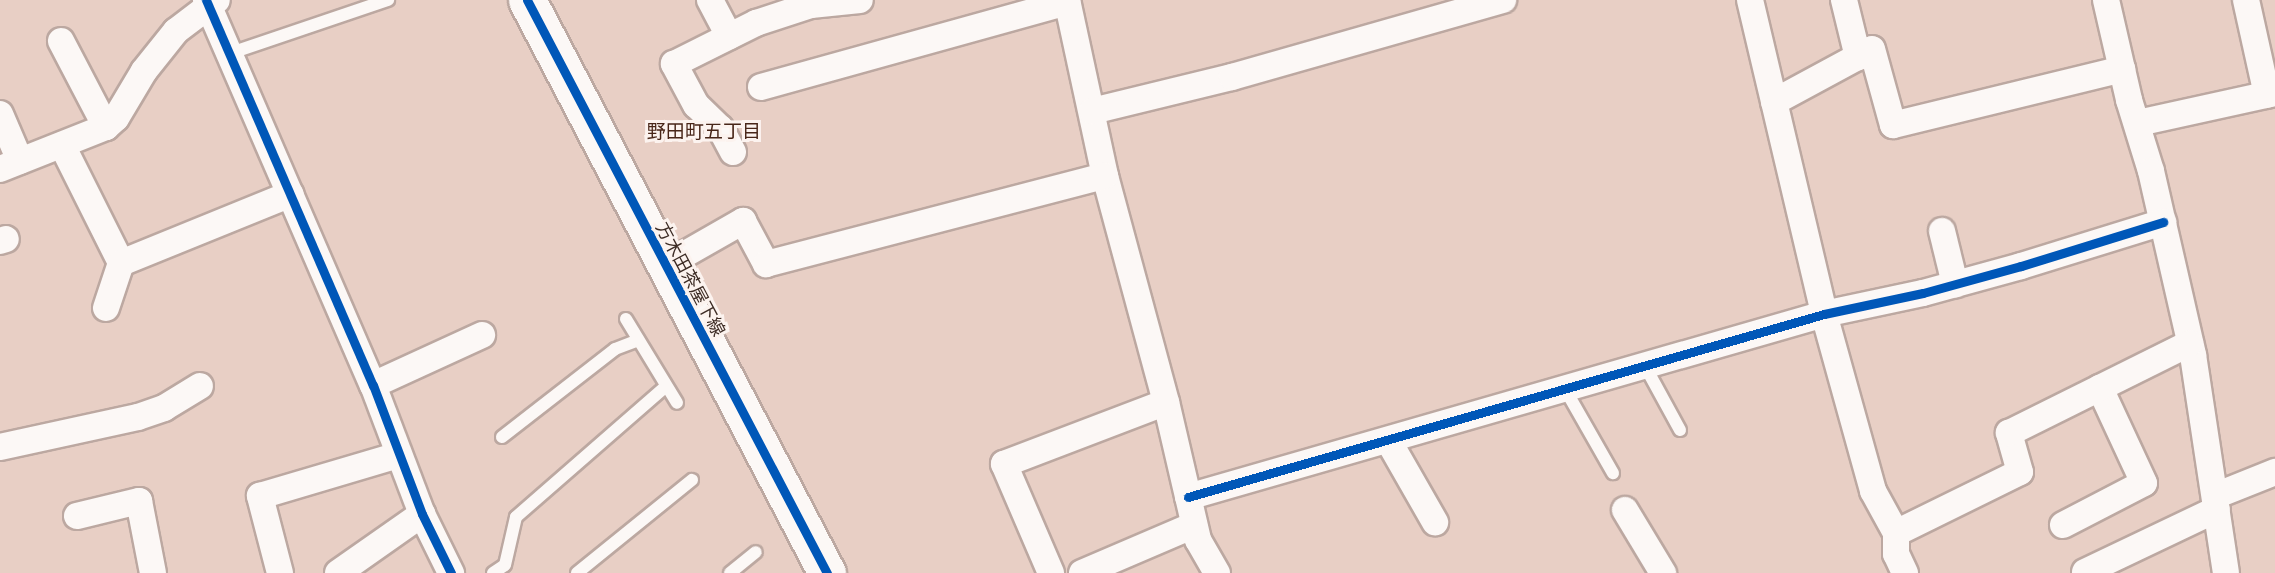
<!DOCTYPE html>
<html>
<head>
<meta charset="utf-8">
<style>
	body { margin:0 }
	#map { position:relative; width:2275px; height:573px; overflow:hidden; background:#e8cfc5; font-family:"Open Sans","Noto Sans JP",sans-serif }
	div>[style] { position:absolute }
	.roads { filter:drop-shadow(2px 0 #bca8a1) drop-shadow(-2px 0 #bca8a1) drop-shadow(0 2px #bca8a1) drop-shadow(0 -2px #bca8a1) }
	.lane>* { height:12px; margin:-6px; padding:0 6px; transform-origin:6px; border-radius:6px; background:#fcf8f6 }
	.street>* { height:26px; margin:-13px; padding:0 13px; transform-origin:13px; border-radius:13px; background:#fcf8f6 }
	.secondary>* { height:37px; margin:-18.5px; padding:0 18.5px; transform-origin:18.5px; border-radius:18.5px; background:#fcf8f6 }
	.cycleway>* { height:9px; margin:-4.5px; padding:0 4.5px; transform-origin:4.5px; border-radius:4.5px; background:#0057b8 }
	span { translate:-50% -50%; white-space:nowrap; text-align:center; line-height:1.15; -webkit-text-stroke:6px #fcf3ef; paint-order:stroke }
	.street-label { font-size:18px; color:#3d2c25 }
	.neighbourhood-label { font-size:19px; color:#482618 }
</style>
</head>
<body>
<div id="map">
	<div class="roads">
		<div class="lane">
			<i style="left:231px;top:53px;width:166px;rotate:-18.7deg"></i>
			<i style="left:626px;top:319px;width:98px;rotate:58.7deg"></i>
			<i style="left:1645px;top:366px;width:73px;rotate:61.3deg"></i>
			<i style="left:1565px;top:389px;width:97px;rotate:60.3deg"></i>
			<i style="left:502px;top:437px;width:143px;rotate:-37.9deg"></i>
			<i style="left:615px;top:349px;width:25px;rotate:-21deg"></i>
			<i style="left:493px;top:573px;width:14px;rotate:-34deg"></i>
			<i style="left:505px;top:565px;width:49px;rotate:-77.1deg"></i>
			<i style="left:516px;top:517px;width:199px;rotate:-41.1deg"></i>
			<i style="left:577px;top:573px;width:148px;rotate:-39deg"></i>
			<i style="left:730px;top:573px;width:33px;rotate:-39deg"></i>
		</div>
		<div class="street">
			<i style="left:206px;top:0;width:420px;rotate:66.6deg"></i>
			<i style="left:373px;top:385px;width:138px;rotate:69.2deg"></i>
			<i style="left:422px;top:514px;width:66px;rotate:63.8deg"></i>
			<i style="left:710px;top:0;width:41px;rotate:62.2deg"></i>
			<i style="left:1067px;top:0;width:180px;rotate:77.8deg"></i>
			<i style="left:1105px;top:176px;width:234px;rotate:74.9deg"></i>
			<i style="left:1166px;top:402px;width:142px;rotate:76.9deg"></i>
			<i style="left:1198px;top:540px;width:38px;rotate:60deg"></i>
			<i style="left:1750px;top:0;width:323px;rotate:76.7deg"></i>
			<i style="left:1824px;top:314px;width:184px;rotate:74.5deg"></i>
			<i style="left:1873px;top:491px;width:48px;rotate:61.3deg"></i>
			<i style="left:1844px;top:0;width:59px;rotate:76.2deg"></i>
			<i style="left:2106px;top:0;width:103px;rotate:77deg"></i>
			<i style="left:2129px;top:100px;width:74px;rotate:72.8deg"></i>
			<i style="left:2151px;top:171px;width:189px;rotate:77.1deg"></i>
			<i style="left:2193px;top:355px;width:220px;rotate:81.4deg"></i>
			<i style="left:2246px;top:0;width:97px;rotate:77.5deg"></i>
			<i style="left:61px;top:41px;width:97px;rotate:62.4deg"></i>
			<i style="left:761px;top:87px;width:318px;rotate:-15.5deg"></i>
			<i style="left:1774px;top:102px;width:111px;rotate:-28.4deg"></i>
			<i style="left:1872px;top:49px;width:79px;rotate:74.6deg"></i>
			<i style="left:1893px;top:125px;width:236px;rotate:-13.7deg"></i>
			<i style="left:1092px;top:111px;width:144px;rotate:-13.7deg"></i>
			<i style="left:1232px;top:77px;width:282px;rotate:-15.9deg"></i>
			<i style="left:0;top:114px;width:51px;rotate:66.9deg"></i>
			<i style="left:2138px;top:123px;width:140px;rotate:-12.4deg"></i>
			<i style="left:62px;top:145px;width:132px;rotate:63.4deg"></i>
			<i style="left:121px;top:263px;width:183px;rotate:-22.1deg"></i>
			<i style="left:733px;top:152px;width:27px;rotate:-118deg"></i>
			<i style="left:720px;top:128px;width:33px;rotate:-136deg"></i>
			<i style="left:696px;top:105px;width:47px;rotate:-118.2deg"></i>
			<i style="left:674px;top:64px;width:92px;rotate:-26.6deg"></i>
			<i style="left:756px;top:23px;width:58px;rotate:-18.1deg"></i>
			<i style="left:811px;top:5px;width:49px;rotate:-5.8deg"></i>
			<i style="left:0;top:169px;width:114px;rotate:-21.6deg"></i>
			<i style="left:106px;top:127px;width:13px;rotate:-42deg"></i>
			<i style="left:116px;top:118px;width:55px;rotate:-59.2deg"></i>
			<i style="left:144px;top:71px;width:51px;rotate:-51.3deg"></i>
			<i style="left:176px;top:31px;width:51px;rotate:-37.1deg"></i>
			<i style="left:1942px;top:231px;width:55px;rotate:76.2deg"></i>
			<i style="left:0;top:241px;width:6px;rotate:-18deg"></i>
			<i style="left:666px;top:265px;width:89px;rotate:-29.7deg"></i>
			<i style="left:743px;top:221px;width:49px;rotate:61.9deg"></i>
			<i style="left:766px;top:264px;width:350px;rotate:-14.6deg"></i>
			<i style="left:106px;top:308px;width:47px;rotate:-71.6deg"></i>
			<i style="left:373px;top:385px;width:120px;rotate:-24.6deg"></i>
			<i style="left:1388px;top:440px;width:95px;rotate:60.2deg"></i>
			<i style="left:0;top:447px;width:141px;rotate:-12.3deg"></i>
			<i style="left:138px;top:417px;width:28px;rotate:-19deg"></i>
			<i style="left:164px;top:408px;width:42px;rotate:-31.4deg"></i>
			<i style="left:2215px;top:496px;width:65px;rotate:-21.8deg"></i>
			<i style="left:1188px;top:497px;width:662px;rotate:-16.05deg"></i>
			<i style="left:1824px;top:314px;width:101px;rotate:-12deg"></i>
			<i style="left:1923px;top:293px;width:102px;rotate:-15.4deg"></i>
			<i style="left:2021px;top:266px;width:149px;rotate:-17.2deg"></i>
			<i style="left:1625px;top:510px;width:74px;rotate:58.9deg"></i>
			<i style="left:77px;top:516px;width:64px;rotate:-13.6deg"></i>
			<i style="left:139px;top:501px;width:73px;rotate:79deg"></i>
			<i style="left:2063px;top:525px;width:91px;rotate:-27.4deg"></i>
			<i style="left:2144px;top:483px;width:105px;rotate:-114.9deg"></i>
			<i style="left:2085px;top:572px;width:146px;rotate:-25.5deg"></i>
			<i style="left:280px;top:573px;width:80px;rotate:-104.6deg"></i>
			<i style="left:260px;top:496px;width:144px;rotate:-16.5deg"></i>
			<i style="left:338px;top:573px;width:103px;rotate:-35.1deg"></i>
			<i style="left:1051px;top:573px;width:119px;rotate:-113.3deg"></i>
			<i style="left:1004px;top:464px;width:173px;rotate:-20.9deg"></i>
			<i style="left:1082px;top:573px;width:122px;rotate:-23.2deg"></i>
			<i style="left:1905px;top:573px;width:21px;rotate:-115deg"></i>
			<i style="left:1896px;top:554px;width:21px;rotate:-90deg"></i>
			<i style="left:1896px;top:533px;width:138px;rotate:-26.2deg"></i>
			<i style="left:2020px;top:472px;width:41px;rotate:-105.8deg"></i>
			<i style="left:2009px;top:433px;width:202px;rotate:-26.4deg"></i>
		</div>
		<div class="secondary">
			<i style="left:527px;top:0;width:647px;rotate:62.37deg"></i>
		</div>
	</div>
	<div class="cycleway">
		<i style="left:206px;top:0;width:420px;rotate:66.6deg"></i>
		<i style="left:373px;top:385px;width:138px;rotate:69.2deg"></i>
		<i style="left:422px;top:514px;width:66px;rotate:63.8deg"></i>
		<i style="left:527px;top:0;width:647px;rotate:62.37deg"></i>
		<i style="left:1188px;top:497px;width:662px;rotate:-16.05deg"></i>
		<i style="left:1824px;top:314px;width:101px;rotate:-12deg"></i>
		<i style="left:1923px;top:293px;width:102px;rotate:-15.4deg"></i>
		<i style="left:2021px;top:266px;width:149px;rotate:-17.2deg"></i>
	</div>
	<div class="street-label">
		<span style="left:691px;top:279px;rotate:62deg">方木田茶屋下線</span>
	</div>
	<div class="neighbourhood-label">
		<span style="left:704px;top:132px">野田町五丁目</span>
	</div>
</div>
</body>
</html>
